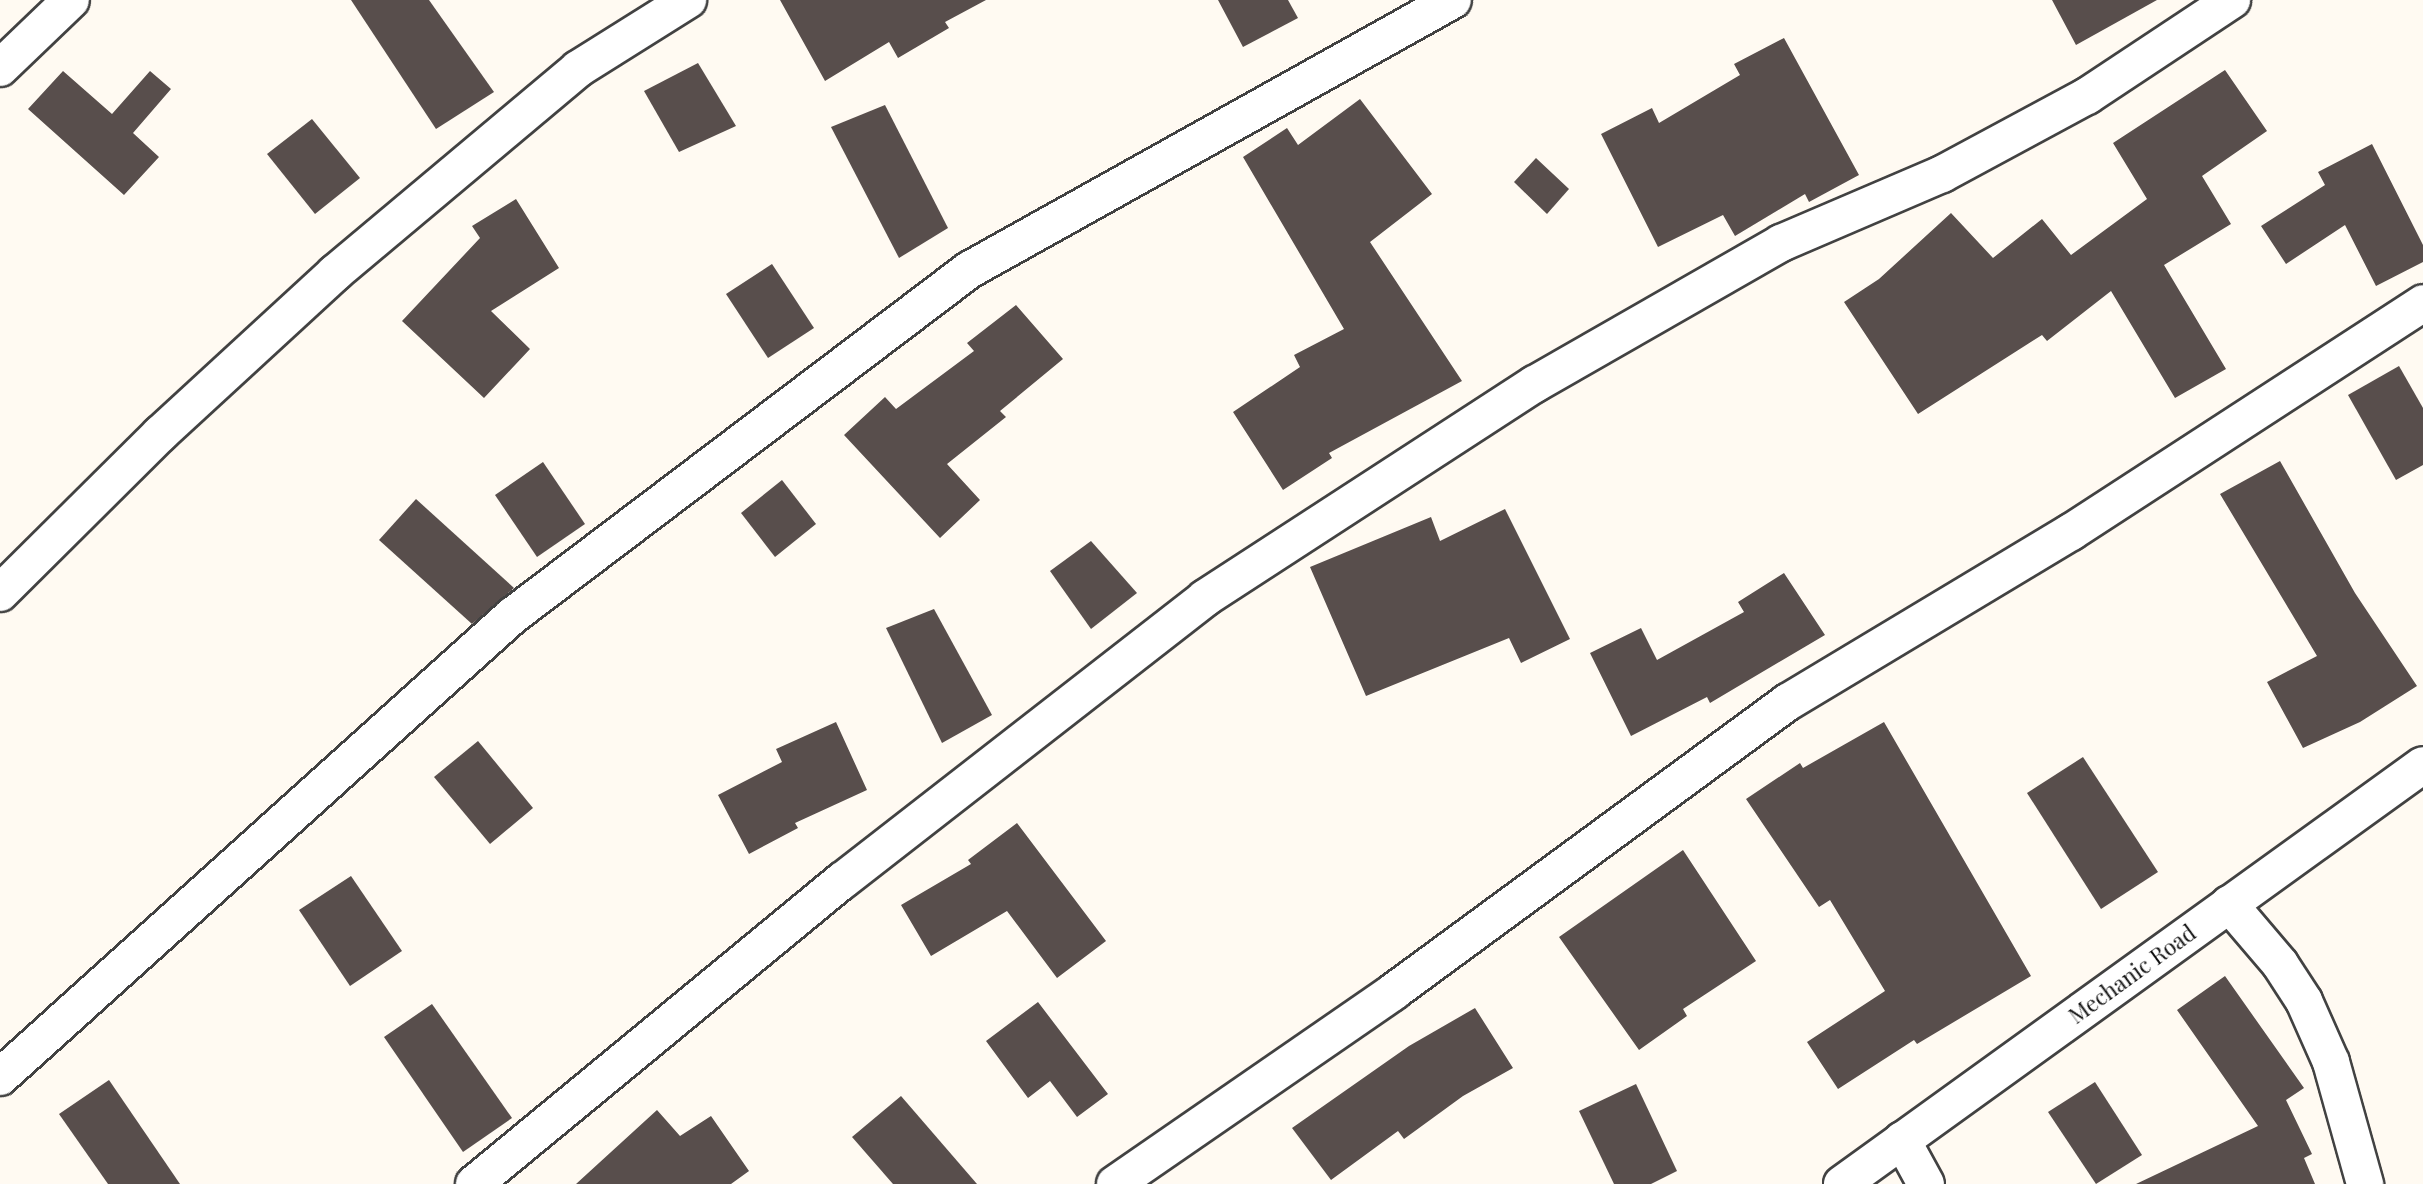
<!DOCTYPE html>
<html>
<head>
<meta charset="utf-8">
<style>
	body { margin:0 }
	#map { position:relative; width:2423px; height:1184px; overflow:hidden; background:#fffaf2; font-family:"Playfair Display",serif }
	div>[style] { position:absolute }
	.building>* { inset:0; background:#584e4c }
	.roads { filter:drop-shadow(2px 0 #424242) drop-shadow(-2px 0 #424242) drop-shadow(0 2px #424242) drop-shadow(0 -2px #424242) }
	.street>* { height:36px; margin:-18px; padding:0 18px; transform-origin:18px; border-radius:18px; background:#fff }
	span { translate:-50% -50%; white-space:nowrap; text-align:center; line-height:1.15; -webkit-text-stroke:8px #fff; paint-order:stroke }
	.street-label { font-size:22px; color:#0f0f0f }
</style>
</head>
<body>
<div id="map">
	<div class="building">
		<i style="clip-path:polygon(351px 0,429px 0,494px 92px,436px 129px)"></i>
		<i style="clip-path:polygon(780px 0,986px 0,945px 22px,949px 28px,898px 58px,889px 42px,825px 81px)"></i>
		<i style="clip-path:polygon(1218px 0,1288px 0,1298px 18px,1243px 47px)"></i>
		<i style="clip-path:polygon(2052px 0,2157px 0,2076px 45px)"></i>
		<i style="clip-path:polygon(1784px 38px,1859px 175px,1809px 202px,1805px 194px,1735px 236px,1723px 215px,1658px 247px,1601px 134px,1652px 108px,1659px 123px,1740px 75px,1734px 64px)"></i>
		<i style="clip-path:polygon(698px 63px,736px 126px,679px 152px,644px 91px)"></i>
		<i style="clip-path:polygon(2225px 70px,2267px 131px,2202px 176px,2231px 224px,2164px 265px,2226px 369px,2175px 398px,2111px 291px,2047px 341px,2042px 335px,1918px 414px,1844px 302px,1879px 279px,1951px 213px,1993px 258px,2042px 219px,2071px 255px,2147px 199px,2113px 143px)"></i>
		<i style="clip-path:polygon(63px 71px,112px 114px,150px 71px,171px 89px,133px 133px,159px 157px,124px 195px,28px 109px)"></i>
		<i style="clip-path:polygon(1360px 99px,1432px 194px,1370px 242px,1462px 381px,1329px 453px,1332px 458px,1283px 490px,1233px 412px,1300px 367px,1294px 355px,1344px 329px,1243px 157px,1287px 128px,1298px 145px)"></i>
		<i style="clip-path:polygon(885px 105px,948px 228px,899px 258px,831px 127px)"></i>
		<i style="clip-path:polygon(312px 119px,360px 178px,315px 214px,267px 154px)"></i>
		<i style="clip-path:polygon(2372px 144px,2423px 245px,2423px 262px,2376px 286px,2345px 225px,2286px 264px,2261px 226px,2325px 185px,2318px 172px)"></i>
		<i style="clip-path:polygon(1536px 158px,1569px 189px,1547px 214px,1514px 182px)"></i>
		<i style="clip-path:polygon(516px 199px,559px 268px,491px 311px,530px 349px,484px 398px,402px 321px,480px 238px,472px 226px)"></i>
		<i style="clip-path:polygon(772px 264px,814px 328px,768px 358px,726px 294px)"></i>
		<i style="clip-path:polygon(1016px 305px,1063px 359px,1000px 411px,1006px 417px,947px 464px,980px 500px,940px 538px,844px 435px,885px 397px,896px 409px,974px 351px,967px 343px)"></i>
		<i style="clip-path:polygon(2399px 366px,2423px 408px,2423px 465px,2396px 480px,2348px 395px)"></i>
		<i style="clip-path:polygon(2280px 461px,2355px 593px,2417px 686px,2360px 722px,2303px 748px,2267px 682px,2317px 656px,2220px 494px)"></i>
		<i style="clip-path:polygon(543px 462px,585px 524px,537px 557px,495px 495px)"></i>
		<i style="clip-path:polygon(782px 480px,816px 524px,775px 557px,741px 513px)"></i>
		<i style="clip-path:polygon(416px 499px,514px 588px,472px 624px,379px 540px)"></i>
		<i style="clip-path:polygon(1505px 509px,1570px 639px,1521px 663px,1509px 638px,1366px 696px,1310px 567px,1431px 517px,1440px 541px)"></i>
		<i style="clip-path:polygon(1091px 541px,1137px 593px,1091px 629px,1050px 571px)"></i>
		<i style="clip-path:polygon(1784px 573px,1825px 635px,1710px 703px,1707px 697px,1631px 736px,1590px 653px,1641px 628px,1657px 660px,1744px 612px,1738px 602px)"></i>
		<i style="clip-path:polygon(934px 609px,992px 715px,942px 743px,886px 628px)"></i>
		<i style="clip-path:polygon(836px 722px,867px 790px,795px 823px,798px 828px,749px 854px,718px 795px,782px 762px,776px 749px)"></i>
		<i style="clip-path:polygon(1884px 722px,2031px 976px,1917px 1044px,1914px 1040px,1838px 1089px,1807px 1042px,1885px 991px,1830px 900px,1819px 907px,1746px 799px,1800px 763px,1803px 768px)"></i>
		<i style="clip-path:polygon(478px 741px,533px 808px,490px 844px,434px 777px)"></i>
		<i style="clip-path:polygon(2083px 757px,2158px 872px,2101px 909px,2027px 793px)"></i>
		<i style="clip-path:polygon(1017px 823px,1106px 941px,1057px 978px,1007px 911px,931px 956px,901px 905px,971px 864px,968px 860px)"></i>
		<i style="clip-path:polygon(1683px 850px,1756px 961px,1683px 1009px,1687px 1016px,1639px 1050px,1559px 937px)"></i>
		<i style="clip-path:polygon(351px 876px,402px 951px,350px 986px,299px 910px)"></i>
		<i style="clip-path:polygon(2225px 976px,2304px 1088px,2286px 1100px,2312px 1154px,2304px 1158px,2315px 1184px,2136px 1184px,2258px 1126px,2177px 1010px)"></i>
		<i style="clip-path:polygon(1038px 1002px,1108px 1094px,1077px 1117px,1050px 1081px,1028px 1098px,986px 1041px)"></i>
		<i style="clip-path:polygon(432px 1004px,512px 1118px,463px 1152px,384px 1037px)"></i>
		<i style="clip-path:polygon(1475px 1008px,1513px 1068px,1463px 1096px,1404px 1139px,1398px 1131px,1331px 1180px,1292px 1128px,1409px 1046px)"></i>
		<i style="clip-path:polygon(109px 1080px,180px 1184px,108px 1184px,59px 1114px)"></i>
		<i style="clip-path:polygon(2095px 1082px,2142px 1155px,2096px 1184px,2048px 1112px)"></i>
		<i style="clip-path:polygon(1636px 1084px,1677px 1171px,1651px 1184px,1614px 1184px,1579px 1111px)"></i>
		<i style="clip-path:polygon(901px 1096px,977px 1184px,893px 1184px,852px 1137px)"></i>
		<i style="clip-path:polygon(657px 1110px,680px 1136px,711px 1116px,749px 1171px,731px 1184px,576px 1184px)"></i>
	</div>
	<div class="roads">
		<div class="street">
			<i style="left:0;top:68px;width:98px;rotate:-43.8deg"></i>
			<i style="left:0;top:593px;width:226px;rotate:-44.8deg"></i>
			<i style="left:160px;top:434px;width:238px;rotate:-42.6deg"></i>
			<i style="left:335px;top:273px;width:317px;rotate:-40deg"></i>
			<i style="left:578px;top:69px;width:130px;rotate:-32.1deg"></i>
			<i style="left:2229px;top:904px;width:79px;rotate:49.6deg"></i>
			<i style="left:2280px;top:964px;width:44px;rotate:57deg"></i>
			<i style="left:2304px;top:1001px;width:67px;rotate:66.1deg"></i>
			<i style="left:2331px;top:1062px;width:127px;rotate:74.4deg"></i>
			<i style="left:0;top:1077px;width:689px;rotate:-42deg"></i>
			<i style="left:512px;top:616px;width:573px;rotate:-37.13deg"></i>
			<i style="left:969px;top:270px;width:554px;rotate:-29.16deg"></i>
			<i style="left:1902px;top:1140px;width:50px;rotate:61.4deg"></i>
			<i style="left:474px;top:1184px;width:477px;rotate:-39.5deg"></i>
			<i style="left:842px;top:881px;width:460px;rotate:-37.9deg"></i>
			<i style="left:1205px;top:598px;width:393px;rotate:-33deg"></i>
			<i style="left:1535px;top:384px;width:284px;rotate:-29.8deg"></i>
			<i style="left:1781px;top:243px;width:175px;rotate:-23.2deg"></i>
			<i style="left:1942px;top:174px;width:165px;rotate:-28.3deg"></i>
			<i style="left:2087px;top:96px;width:174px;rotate:-33.5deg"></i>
			<i style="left:1115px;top:1184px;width:338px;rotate:-34.6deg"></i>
			<i style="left:1393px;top:992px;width:490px;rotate:-36.3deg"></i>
			<i style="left:1788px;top:702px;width:330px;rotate:-31deg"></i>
			<i style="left:2071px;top:532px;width:420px;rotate:-33deg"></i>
			<i style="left:1842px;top:1184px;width:716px;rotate:-35.8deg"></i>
		</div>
	</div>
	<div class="street-label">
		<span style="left:2132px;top:974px;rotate:-36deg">Mechanic Road</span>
	</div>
</div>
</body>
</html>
